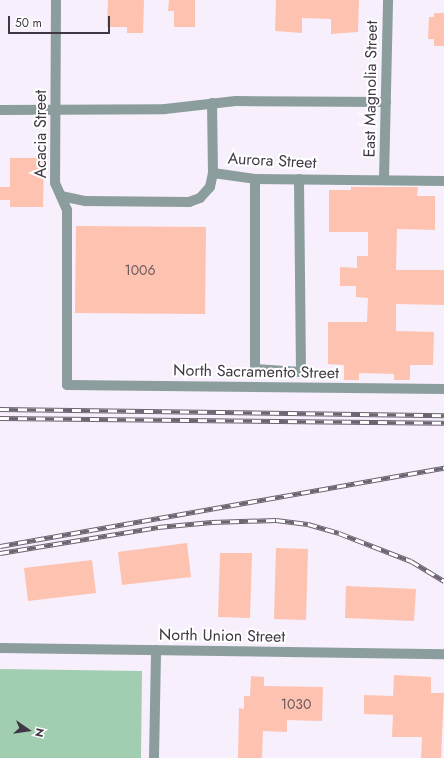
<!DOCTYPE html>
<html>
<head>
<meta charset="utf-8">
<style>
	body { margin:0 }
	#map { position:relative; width:444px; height:758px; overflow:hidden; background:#f7effc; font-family:Jost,sans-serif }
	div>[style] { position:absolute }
	.green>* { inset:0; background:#a1ceb1 }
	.building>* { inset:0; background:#fdc2b0 }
	.minor>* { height:10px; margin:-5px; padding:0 5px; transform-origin:5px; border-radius:5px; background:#8b9d9c }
	.rail>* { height:4.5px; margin-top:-2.25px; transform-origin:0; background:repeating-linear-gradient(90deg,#fff 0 9px,#6c6571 0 18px); box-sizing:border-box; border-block:1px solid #6c6571 }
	span { translate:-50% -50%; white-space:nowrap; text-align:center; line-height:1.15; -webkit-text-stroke:4px #fff; paint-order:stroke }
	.number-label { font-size:14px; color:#6e5a5f }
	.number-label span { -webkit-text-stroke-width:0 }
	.street-label { font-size:16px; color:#3f3844 }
	.north { position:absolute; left:8px; top:710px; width:40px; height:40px; -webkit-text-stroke:3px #fff; paint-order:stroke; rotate:103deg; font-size:11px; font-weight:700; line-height:16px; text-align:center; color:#3f3844 }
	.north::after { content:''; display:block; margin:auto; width:14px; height:18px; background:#3f3844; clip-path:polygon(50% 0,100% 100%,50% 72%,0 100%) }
	.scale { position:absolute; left:8px; top:16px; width:102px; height:18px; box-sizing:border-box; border:2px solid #3f3844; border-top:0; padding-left:5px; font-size:12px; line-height:14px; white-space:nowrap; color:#3f3844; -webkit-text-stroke:3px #fff; paint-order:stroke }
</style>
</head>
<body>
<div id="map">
	<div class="green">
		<i style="clip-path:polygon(0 669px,142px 671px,141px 758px,0 758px)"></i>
	</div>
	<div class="building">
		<i style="clip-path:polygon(108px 0,144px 0,143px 33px,127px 33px,127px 27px,107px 27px)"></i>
		<i style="clip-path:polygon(169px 0,195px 0,195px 27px,174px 27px,174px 11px,168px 11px)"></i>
		<i style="clip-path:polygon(276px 0,359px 0,358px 32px,331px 34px,331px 19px,302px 18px,302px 33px,275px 31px)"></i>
		<i style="clip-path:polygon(434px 13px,444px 13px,444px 46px,434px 46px,434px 39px,428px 39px,429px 17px,434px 17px)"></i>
		<i style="clip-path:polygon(10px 158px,44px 158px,43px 207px,10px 207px,10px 200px,0 200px,0 187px,10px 187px)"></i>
		<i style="clip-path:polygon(351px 187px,418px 187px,417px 196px,435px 196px,435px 230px,397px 229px,396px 270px,444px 270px,444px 305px,396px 304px,396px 331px,434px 332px,433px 365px,410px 365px,410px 380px,394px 380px,394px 374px,359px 373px,359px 380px,344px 380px,344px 365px,328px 364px,328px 322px,367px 322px,368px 298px,356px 297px,356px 286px,340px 286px,340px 267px,357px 268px,357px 256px,368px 256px,368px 232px,329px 232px,329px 190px,351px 190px)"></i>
		<i style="clip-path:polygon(76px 226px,206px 227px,205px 314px,75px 313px)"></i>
		<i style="clip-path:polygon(187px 543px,191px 577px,122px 585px,118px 552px)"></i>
		<i style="clip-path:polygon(276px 548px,308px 549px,306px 620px,274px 619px)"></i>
		<i style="clip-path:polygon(220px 553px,252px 553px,250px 618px,218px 617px)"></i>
		<i style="clip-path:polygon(92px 560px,96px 593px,28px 601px,24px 568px)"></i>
		<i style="clip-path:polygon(346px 586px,416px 589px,414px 621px,345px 618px)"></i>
		<i style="clip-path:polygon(394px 675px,431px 677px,431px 693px,444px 693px,441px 758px,421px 758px,422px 737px,392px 737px,393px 715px,364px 714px,364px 695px,393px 696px)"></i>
		<i style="clip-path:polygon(251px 676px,264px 677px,264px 686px,323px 687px,322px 721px,287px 720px,287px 732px,263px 731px,262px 758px,238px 758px,239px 708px,244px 709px,244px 696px,250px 696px)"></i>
	</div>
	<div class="minor">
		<i style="left:56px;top:0;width:183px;rotate:90.3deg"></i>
		<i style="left:55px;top:183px;width:30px;rotate:66deg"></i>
		<i style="left:67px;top:210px;width:175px;rotate:90deg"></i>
		<i style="left:67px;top:385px;width:377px;rotate:0.6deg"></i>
		<i style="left:0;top:110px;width:165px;rotate:-0.3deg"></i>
		<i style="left:165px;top:109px;width:71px;rotate:-6.4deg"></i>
		<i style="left:236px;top:101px;width:150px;rotate:0.4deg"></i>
		<i style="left:213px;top:173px;width:42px;rotate:8.1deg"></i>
		<i style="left:255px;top:179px;width:189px;rotate:0.6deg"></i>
		<i style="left:255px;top:179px;width:190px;rotate:90deg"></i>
		<i style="left:255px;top:369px;width:46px;rotate:3.7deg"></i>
		<i style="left:301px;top:372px;width:193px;rotate:-90.6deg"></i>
		<i style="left:384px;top:179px;width:179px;rotate:-88.7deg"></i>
		<i style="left:61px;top:196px;width:25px;rotate:12deg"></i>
		<i style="left:85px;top:201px;width:104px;rotate:0.6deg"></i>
		<i style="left:189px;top:202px;width:12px;rotate:-20deg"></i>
		<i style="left:200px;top:198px;width:15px;rotate:-48deg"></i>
		<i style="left:210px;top:187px;width:14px;rotate:-78deg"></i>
		<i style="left:213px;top:173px;width:70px;rotate:-90.8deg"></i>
		<i style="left:0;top:648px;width:444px;rotate:0.8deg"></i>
		<i style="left:154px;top:758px;width:108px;rotate:-88.9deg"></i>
	</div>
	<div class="rail">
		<i style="left:0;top:409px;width:444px;rotate:0.8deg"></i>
		<i style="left:0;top:418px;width:444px;rotate:0.6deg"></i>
		<i style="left:0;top:546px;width:451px;rotate:-10deg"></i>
		<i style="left:0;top:553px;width:160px;rotate:-9.3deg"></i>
		<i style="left:158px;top:527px;width:54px;rotate:-5.3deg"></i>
		<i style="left:212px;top:522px;width:64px;rotate:-1.8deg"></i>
		<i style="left:276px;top:520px;width:32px;rotate:7deg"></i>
		<i style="left:308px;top:524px;width:32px;rotate:16deg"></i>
		<i style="left:339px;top:533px;width:77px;rotate:21.3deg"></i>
		<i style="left:411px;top:561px;width:39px;rotate:31deg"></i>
	</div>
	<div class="number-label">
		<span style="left:140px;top:270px">1006</span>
		<span style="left:296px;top:704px">1030</span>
	</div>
	<div class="street-label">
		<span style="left:371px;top:89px;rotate:-89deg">East Magnolia Street</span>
		<span style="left:41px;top:134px;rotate:-90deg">Acacia Street</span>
		<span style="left:272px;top:161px;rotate:3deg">Aurora Street</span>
		<span style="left:256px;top:372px;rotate:1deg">North Sacramento Street</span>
		<span style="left:222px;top:636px;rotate:1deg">North Union Street</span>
	</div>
	<div class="north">N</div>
	<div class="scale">50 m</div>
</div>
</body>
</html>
